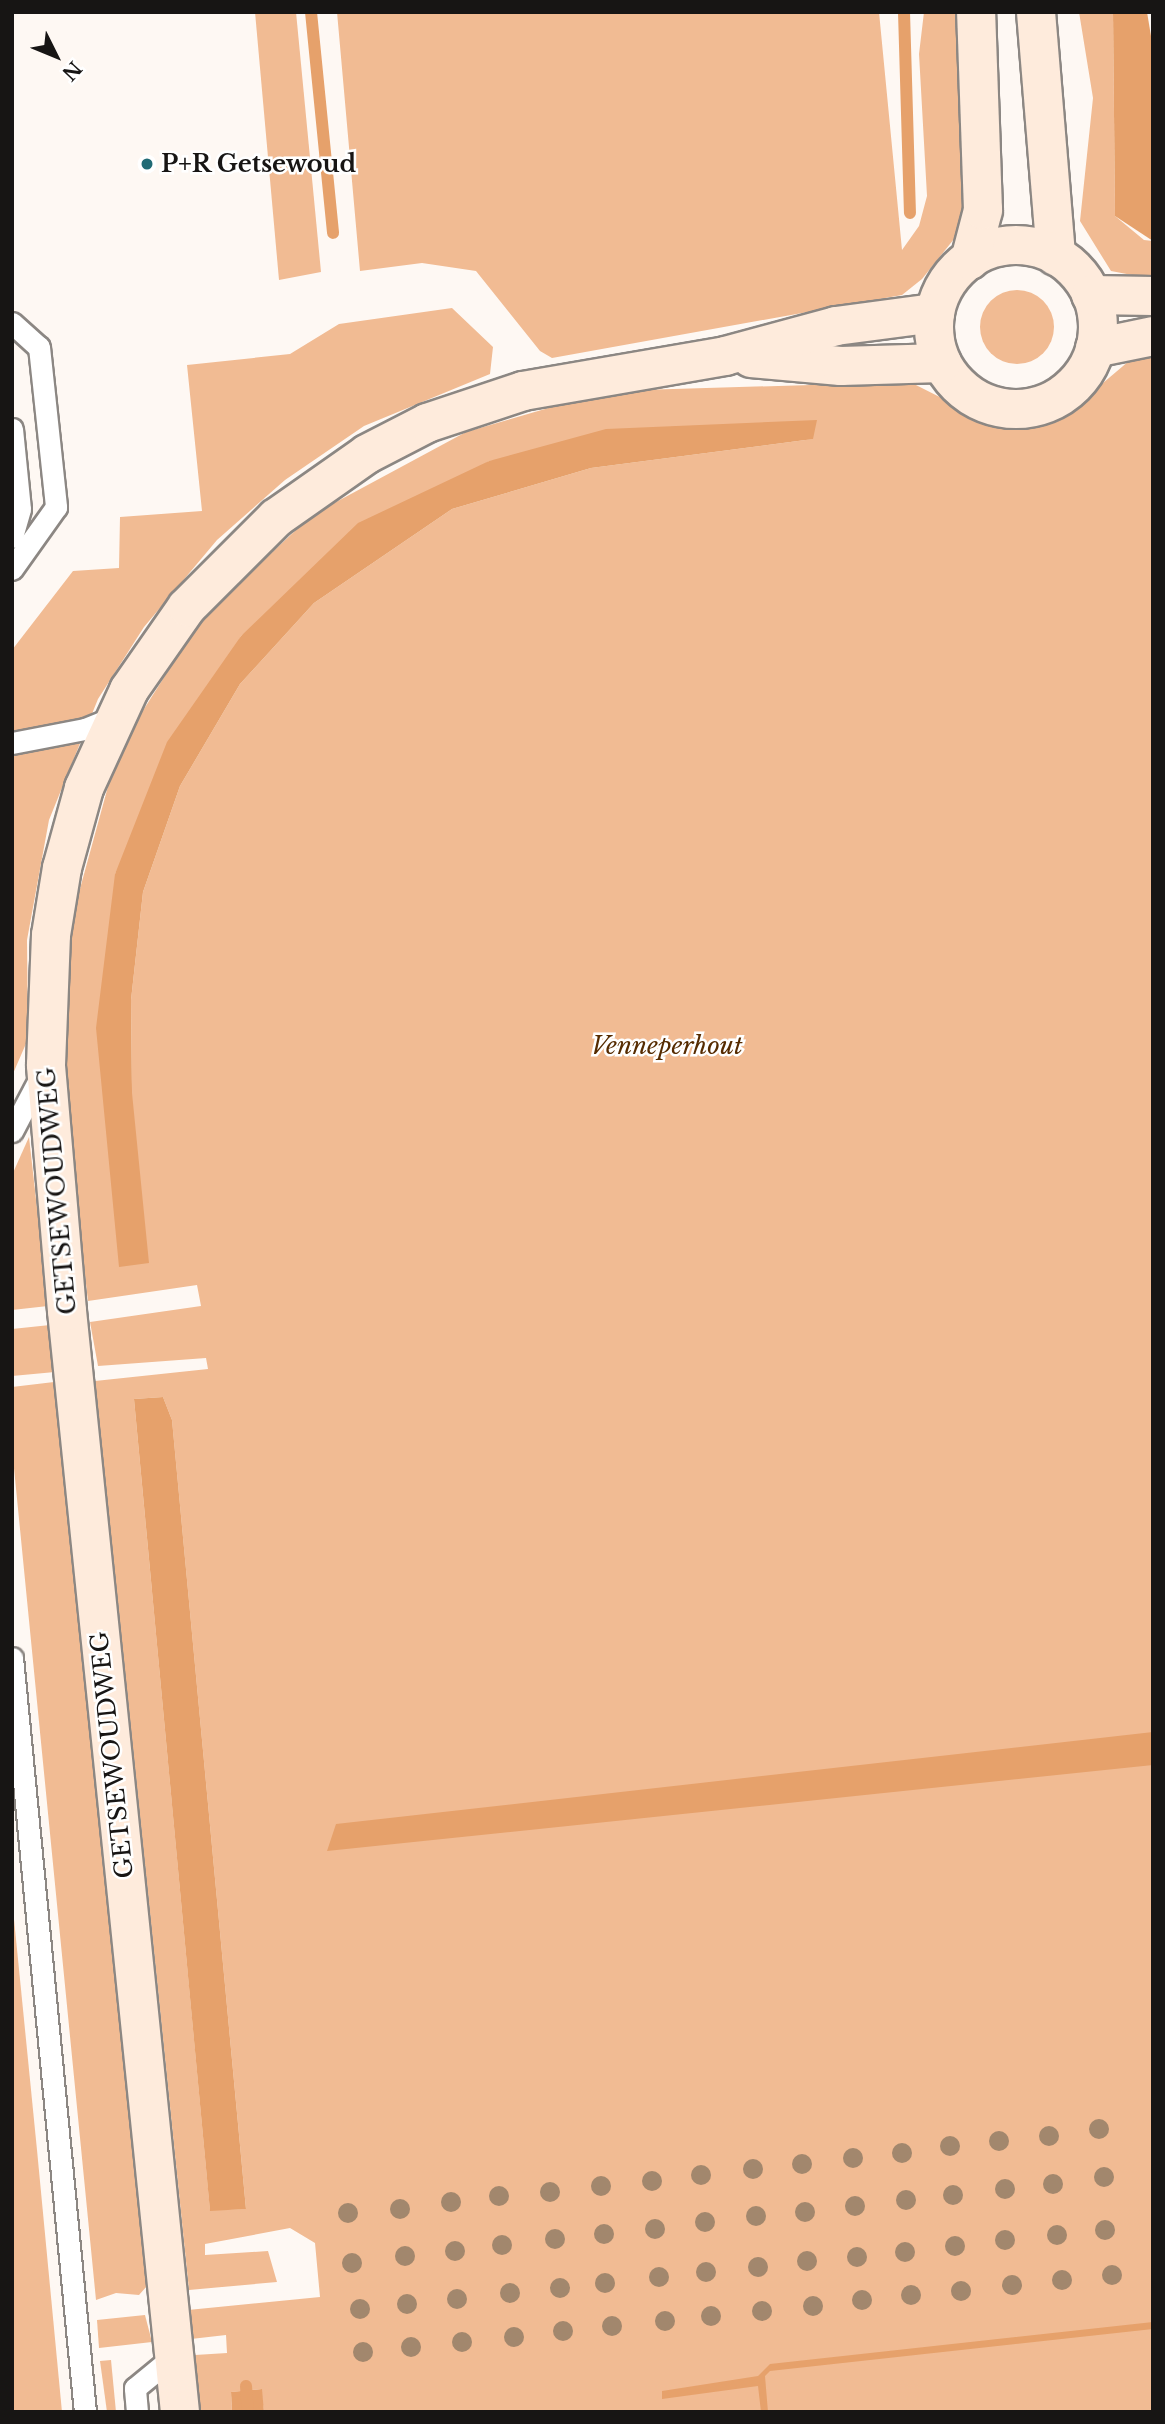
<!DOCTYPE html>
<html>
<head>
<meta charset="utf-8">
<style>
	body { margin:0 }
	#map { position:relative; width:1165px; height:2424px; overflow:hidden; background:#fef8f3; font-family:"Libre Baskerville",serif }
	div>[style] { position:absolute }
	.green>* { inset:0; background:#f1bb93 }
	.round { border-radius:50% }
	.water>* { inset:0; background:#e6a16b }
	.stream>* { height:12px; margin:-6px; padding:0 6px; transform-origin:6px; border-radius:6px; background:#e6a16b }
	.roads { filter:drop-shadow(2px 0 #8c8783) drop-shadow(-2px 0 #8c8783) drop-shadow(0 2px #8c8783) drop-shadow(0 -2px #8c8783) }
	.lane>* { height:21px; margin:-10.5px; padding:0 10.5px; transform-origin:10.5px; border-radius:10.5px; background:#fff }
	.secondary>* { height:38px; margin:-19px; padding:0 19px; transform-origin:19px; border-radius:19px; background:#feebdc }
	.secondary>.ring { margin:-19px; padding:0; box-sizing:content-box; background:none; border:38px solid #feebdc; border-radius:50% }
	.trees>* { width:20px; height:20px; margin:-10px; border-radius:50%; background:#a2876d }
	.dots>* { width:19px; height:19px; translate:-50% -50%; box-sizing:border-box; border:4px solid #fff; border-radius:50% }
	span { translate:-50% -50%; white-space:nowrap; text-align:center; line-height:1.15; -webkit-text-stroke:5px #fff; paint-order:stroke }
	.poi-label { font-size:24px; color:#171514; font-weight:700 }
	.left { translate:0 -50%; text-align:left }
	.park-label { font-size:24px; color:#562b00; font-style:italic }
	.street-label { font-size:24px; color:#171514 }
	.frame { position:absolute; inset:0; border:14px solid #171514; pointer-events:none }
	.north { position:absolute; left:21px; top:21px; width:70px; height:70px; -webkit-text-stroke:5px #fff; paint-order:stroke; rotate:133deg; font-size:19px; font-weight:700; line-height:28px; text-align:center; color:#171514 }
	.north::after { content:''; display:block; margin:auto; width:24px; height:32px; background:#171514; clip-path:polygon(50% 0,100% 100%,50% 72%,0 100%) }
</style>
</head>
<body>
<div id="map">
	<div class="green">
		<i style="clip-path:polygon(255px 12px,296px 12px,321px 272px,279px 280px)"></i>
		<i style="clip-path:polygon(337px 12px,879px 12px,902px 250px,919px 226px,927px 196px,919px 54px,924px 12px,965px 12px,967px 194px,958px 234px,922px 279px,902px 295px,552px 358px,540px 351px,476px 271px,422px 263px,360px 271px)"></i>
		<i style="clip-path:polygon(1079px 12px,1113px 12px,1115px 216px,1144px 240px,1153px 241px,1153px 279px,1111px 271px,1080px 221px,1093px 98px)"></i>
		<i class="round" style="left:980px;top:290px;width:74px;height:74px"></i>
		<i style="clip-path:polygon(452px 308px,493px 347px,490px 374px,364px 426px,285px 480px,217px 540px,144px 627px,98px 699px,49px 820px,27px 940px,28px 1039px,12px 1076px,12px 650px,73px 571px,119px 568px,120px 517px,202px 511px,187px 365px,290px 354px,339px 324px)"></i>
		<i style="clip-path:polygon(evenodd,1153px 352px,1153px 2412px,264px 2412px,261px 2389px,231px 2392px,232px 2412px,200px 2412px,195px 2355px,227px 2353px,226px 2335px,191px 2339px,188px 2310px,320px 2297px,315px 2243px,290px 2228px,205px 2244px,205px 2255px,268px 2251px,277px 2282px,189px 2290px,95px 1381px,208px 1369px,206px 1358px,98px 1366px,90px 1322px,201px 1306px,197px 1285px,88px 1301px,66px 1111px,64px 1030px,72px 918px,118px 750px,201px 619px,312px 515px,466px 432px,607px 391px,910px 382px,1003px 429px,1057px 422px,1136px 355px,1153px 352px,813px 439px,591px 468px,452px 509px,314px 603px,240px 684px,180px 786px,143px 892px,131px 1000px,132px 1093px,115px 874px,241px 636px,489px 461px,813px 439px,1153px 352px,163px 1397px,172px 1420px,246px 2209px,210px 2210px,134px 1399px,163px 1397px)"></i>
		<i style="clip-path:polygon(29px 1137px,48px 1306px,12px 1310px,12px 1175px)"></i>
		<i style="clip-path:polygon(50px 1325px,55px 1372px,12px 1376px,12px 1329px)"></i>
		<i style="clip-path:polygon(54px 1382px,147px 2286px,139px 2295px,116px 2293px,96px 2300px,12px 1448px,12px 1387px)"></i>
		<i style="clip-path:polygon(12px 1899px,37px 2150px,62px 2412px,12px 2412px)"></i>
		<i style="clip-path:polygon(145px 2315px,152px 2342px,99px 2348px,97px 2320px)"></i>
		<i style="clip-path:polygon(111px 2360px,116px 2412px,107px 2412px,100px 2361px)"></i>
	</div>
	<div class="water">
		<i style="clip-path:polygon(1113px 12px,1147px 12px,1153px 48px,1153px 241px,1115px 216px)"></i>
		<i style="clip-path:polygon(817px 420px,813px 439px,591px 468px,452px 509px,314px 603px,240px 684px,180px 786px,143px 892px,131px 1000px,132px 1093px,149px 1263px,119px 1267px,96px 1028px,115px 874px,167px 742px,241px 636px,358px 523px,489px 461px,606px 429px)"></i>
		<i style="clip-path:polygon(163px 1397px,172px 1420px,246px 2209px,210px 2211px,134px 1399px)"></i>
		<i style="clip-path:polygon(1153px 1732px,1153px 1765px,327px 1851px,336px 1824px)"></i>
		<i style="clip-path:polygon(1153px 2322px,1153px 2329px,770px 2371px,765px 2376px,768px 2412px,761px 2412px,758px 2386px,662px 2399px,662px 2391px,758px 2376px,770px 2364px)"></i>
		<i style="clip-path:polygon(262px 2389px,264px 2412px,232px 2412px,231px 2392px)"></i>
	</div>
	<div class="stream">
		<i style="left:311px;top:12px;width:222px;rotate:84.3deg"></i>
		<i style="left:904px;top:12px;width:201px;rotate:88.3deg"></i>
		<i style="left:246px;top:2386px;width:26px;rotate:86deg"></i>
	</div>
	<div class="roads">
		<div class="lane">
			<i style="left:12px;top:323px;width:36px;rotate:42deg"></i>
			<i style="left:39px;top:347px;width:161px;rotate:83.9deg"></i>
			<i style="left:56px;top:507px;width:76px;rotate:125.4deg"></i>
			<i style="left:12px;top:429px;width:80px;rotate:84.3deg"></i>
			<i style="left:20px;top:509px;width:29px;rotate:106deg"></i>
			<i style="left:12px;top:743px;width:74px;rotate:-10.9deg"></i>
			<i style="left:85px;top:729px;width:32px;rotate:-22deg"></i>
			<i style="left:12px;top:1131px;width:64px;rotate:-62.2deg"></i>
			<i style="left:12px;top:1658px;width:758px;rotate:84.47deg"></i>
			<i style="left:137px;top:2412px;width:24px;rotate:-95deg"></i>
			<i style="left:135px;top:2388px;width:50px;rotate:-39.4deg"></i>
		</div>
		<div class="secondary">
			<i style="left:1036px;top:12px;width:245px;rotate:85.3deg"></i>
			<i class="ring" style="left:934px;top:245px;width:126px;height:126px"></i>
			<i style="left:970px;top:260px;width:52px;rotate:-75.4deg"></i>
			<i style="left:983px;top:210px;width:198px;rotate:-92deg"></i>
			<i style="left:1091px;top:295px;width:62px;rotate:0.9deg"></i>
			<i style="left:1095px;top:348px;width:59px;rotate:-11.7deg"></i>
			<i style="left:751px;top:358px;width:90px;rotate:5.1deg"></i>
			<i style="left:841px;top:366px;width:101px;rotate:-1.7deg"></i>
			<i style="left:180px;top:2412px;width:1107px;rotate:-95.86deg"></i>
			<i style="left:67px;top:1311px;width:247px;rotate:-94.9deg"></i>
			<i style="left:46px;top:1065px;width:130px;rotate:-87.8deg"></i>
			<i style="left:51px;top:935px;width:68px;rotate:-80.7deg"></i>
			<i style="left:62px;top:868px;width:83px;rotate:-74.6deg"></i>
			<i style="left:84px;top:788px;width:108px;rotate:-65.3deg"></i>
			<i style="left:129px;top:690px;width:101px;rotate:-55.1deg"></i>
			<i style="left:187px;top:607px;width:126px;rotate:-45deg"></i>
			<i style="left:276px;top:518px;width:111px;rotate:-35.1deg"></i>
			<i style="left:367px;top:454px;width:68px;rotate:-27.3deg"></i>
			<i style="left:427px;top:423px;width:101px;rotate:-18.4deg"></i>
			<i style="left:523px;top:391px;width:205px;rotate:-9.8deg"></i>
			<i style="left:725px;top:356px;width:115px;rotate:-15.1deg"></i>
			<i style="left:836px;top:326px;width:100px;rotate:-7.5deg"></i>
		</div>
	</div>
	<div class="trees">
		<i style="left:1099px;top:2129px"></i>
		<i style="left:1049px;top:2136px"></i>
		<i style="left:999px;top:2141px"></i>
		<i style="left:950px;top:2146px"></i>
		<i style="left:902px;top:2153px"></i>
		<i style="left:853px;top:2158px"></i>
		<i style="left:802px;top:2164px"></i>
		<i style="left:753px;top:2169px"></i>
		<i style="left:701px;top:2175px"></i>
		<i style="left:1104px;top:2177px"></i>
		<i style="left:652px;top:2181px"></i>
		<i style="left:1053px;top:2184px"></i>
		<i style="left:601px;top:2186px"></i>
		<i style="left:1005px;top:2189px"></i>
		<i style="left:550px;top:2192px"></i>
		<i style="left:953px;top:2195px"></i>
		<i style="left:499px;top:2196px"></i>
		<i style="left:906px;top:2200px"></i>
		<i style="left:451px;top:2202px"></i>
		<i style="left:855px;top:2206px"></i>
		<i style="left:400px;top:2209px"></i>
		<i style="left:805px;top:2212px"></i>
		<i style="left:348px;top:2213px"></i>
		<i style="left:756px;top:2216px"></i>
		<i style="left:705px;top:2222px"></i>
		<i style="left:655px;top:2229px"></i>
		<i style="left:1105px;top:2230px"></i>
		<i style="left:604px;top:2234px"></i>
		<i style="left:1057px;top:2235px"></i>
		<i style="left:555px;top:2239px"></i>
		<i style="left:1005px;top:2240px"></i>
		<i style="left:502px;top:2245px"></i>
		<i style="left:955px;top:2246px"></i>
		<i style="left:455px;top:2251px"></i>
		<i style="left:905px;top:2252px"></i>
		<i style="left:405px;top:2256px"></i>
		<i style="left:857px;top:2257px"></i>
		<i style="left:807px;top:2261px"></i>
		<i style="left:352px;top:2263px"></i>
		<i style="left:758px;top:2267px"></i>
		<i style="left:706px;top:2272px"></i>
		<i style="left:1112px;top:2275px"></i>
		<i style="left:659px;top:2277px"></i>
		<i style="left:1062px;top:2280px"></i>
		<i style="left:605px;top:2283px"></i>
		<i style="left:1012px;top:2285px"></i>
		<i style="left:560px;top:2288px"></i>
		<i style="left:961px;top:2291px"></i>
		<i style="left:510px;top:2293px"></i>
		<i style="left:911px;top:2295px"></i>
		<i style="left:457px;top:2299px"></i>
		<i style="left:862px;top:2300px"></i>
		<i style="left:407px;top:2304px"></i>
		<i style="left:813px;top:2306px"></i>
		<i style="left:360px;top:2309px"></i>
		<i style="left:762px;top:2311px"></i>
		<i style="left:711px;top:2316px"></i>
		<i style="left:665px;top:2321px"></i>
		<i style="left:612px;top:2326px"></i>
		<i style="left:563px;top:2331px"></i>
		<i style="left:514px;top:2337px"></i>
		<i style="left:462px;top:2342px"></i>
		<i style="left:411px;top:2347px"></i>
		<i style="left:363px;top:2352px"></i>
	</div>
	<div class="dots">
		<i style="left:147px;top:164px;background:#206a74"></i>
	</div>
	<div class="poi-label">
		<span class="left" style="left:161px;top:164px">P+R Getsewoud</span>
	</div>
	<div class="park-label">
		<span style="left:667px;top:1046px">Venneperhout</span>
	</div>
	<div class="street-label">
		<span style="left:57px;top:1191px;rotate:-95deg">GETSEWOUDWEG</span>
		<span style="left:112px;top:1755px;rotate:-96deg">GETSEWOUDWEG</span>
	</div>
	<div class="frame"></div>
	<div class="north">N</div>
</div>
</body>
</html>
